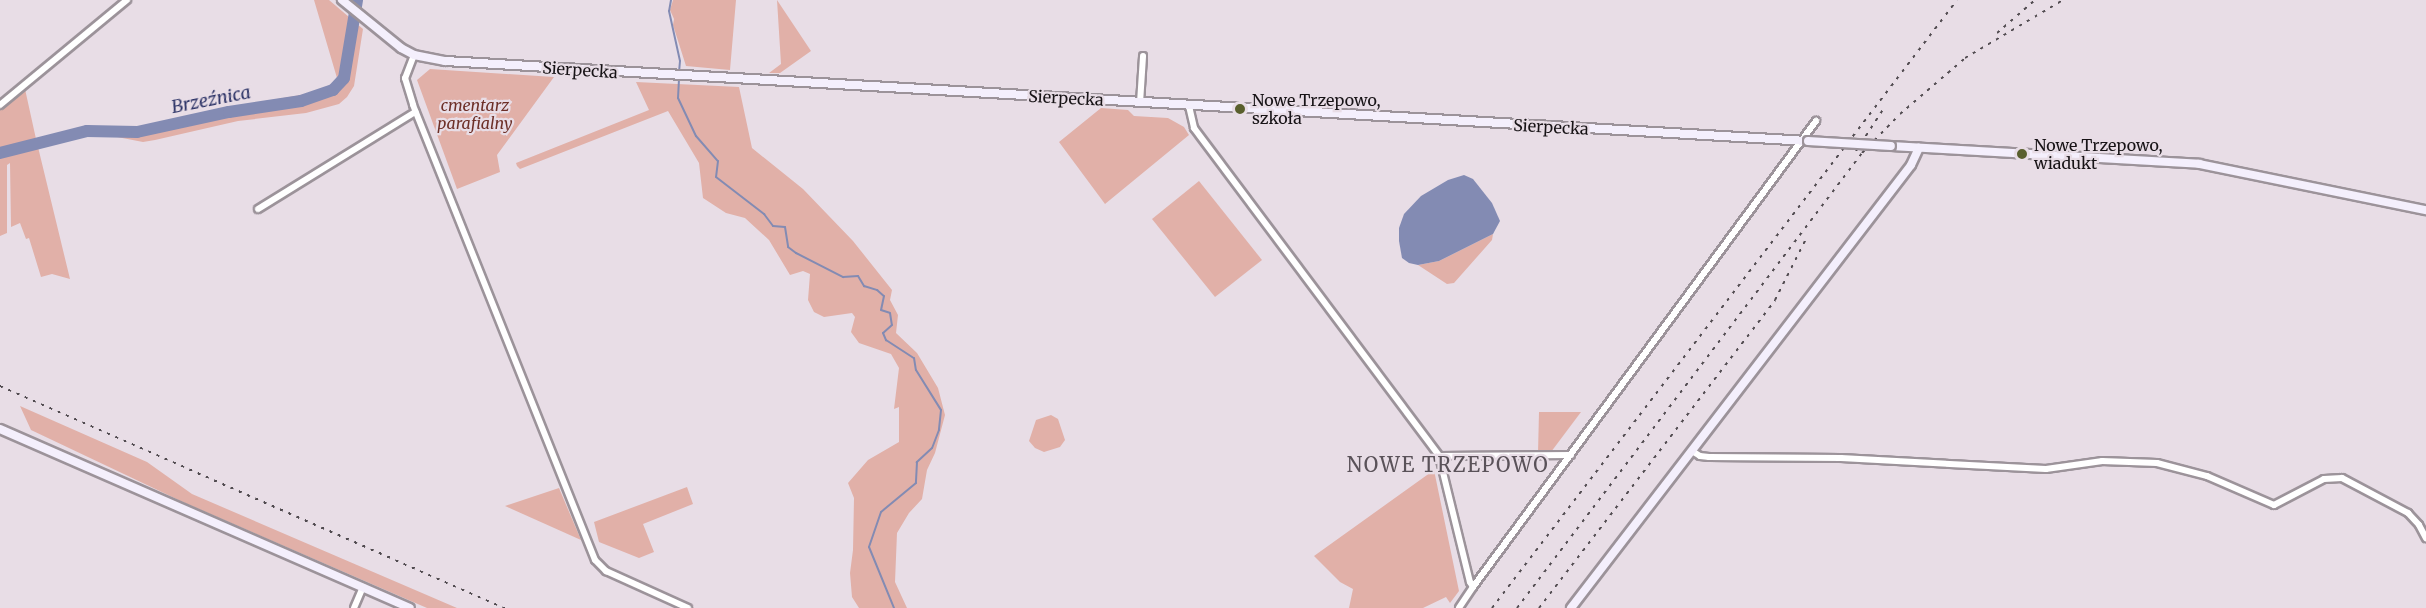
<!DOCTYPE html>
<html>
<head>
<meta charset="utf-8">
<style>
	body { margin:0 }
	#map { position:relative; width:2426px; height:608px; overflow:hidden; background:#e8dde6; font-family:Merriweather,serif }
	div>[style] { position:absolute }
	.green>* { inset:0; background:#e1b0a8 }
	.water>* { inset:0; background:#838bb3 }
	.stream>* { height:2px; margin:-1px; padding:0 1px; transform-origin:1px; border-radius:1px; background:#838bb3 }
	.river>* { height:12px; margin:-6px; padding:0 6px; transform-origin:6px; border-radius:6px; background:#838bb3 }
	.roads { filter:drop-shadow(2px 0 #9c939a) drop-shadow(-2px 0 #9c939a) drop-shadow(0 2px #9c939a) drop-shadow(0 -2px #9c939a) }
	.street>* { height:6px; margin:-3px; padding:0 3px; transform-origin:3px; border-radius:3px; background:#fff }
	.secondary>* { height:8px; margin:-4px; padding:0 4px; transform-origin:4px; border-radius:4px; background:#f4effc }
	.rail>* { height:2px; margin-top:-1px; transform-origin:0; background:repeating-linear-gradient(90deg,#514b50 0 3px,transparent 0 9px) }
	.bridges { filter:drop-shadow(2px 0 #9c939a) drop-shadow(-2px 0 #9c939a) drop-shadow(0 2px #9c939a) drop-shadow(0 -2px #9c939a) }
	.secondary-bridge>* { height:8px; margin:-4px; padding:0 4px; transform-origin:4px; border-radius:4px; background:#f4effc }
	.dots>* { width:16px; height:16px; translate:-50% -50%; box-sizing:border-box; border:3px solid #e8dde6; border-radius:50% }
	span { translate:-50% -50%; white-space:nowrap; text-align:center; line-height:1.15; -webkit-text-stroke:4.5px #e8dde6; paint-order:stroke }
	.street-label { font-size:16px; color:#171316 }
	.poi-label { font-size:16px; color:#171316 }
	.left { translate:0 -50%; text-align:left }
	.park-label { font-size:16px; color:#6d2f27; font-style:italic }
	.water-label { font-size:18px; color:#293064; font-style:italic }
	.quarter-label { font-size:20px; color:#5a5259; letter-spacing:1.5px }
</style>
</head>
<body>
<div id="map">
	<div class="green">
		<i style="clip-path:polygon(314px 0,329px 0,363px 29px,354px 86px,347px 97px,339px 104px,306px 113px,238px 121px,155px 140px,143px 142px,112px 136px,87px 136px,38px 147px,70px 279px,52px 274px,41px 277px,29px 238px,26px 239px,20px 223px,11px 227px,10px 163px,7px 165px,7px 233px,0 236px,0 109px,25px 89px,36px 139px,80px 129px,138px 128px,213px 110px,318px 92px,330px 87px,337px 78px)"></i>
		<i style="clip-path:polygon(673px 0,736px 0,730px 70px,686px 66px,673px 25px,674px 19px,670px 10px)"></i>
		<i style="clip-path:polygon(777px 0,811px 51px,780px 73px,769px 73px,781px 64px)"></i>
		<i style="clip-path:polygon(430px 69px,554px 77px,497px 155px,500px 172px,457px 189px,417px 80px)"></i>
		<i style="clip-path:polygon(636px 82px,739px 87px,752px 148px,803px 189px,853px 241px,892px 290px,890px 300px,898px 315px,896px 333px,917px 353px,938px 388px,945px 415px,935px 453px,927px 470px,922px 499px,909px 513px,897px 533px,895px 582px,907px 608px,859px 608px,852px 597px,850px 573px,853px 550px,854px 498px,848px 483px,868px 460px,899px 442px,899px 407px,894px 409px,899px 368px,891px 354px,859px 343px,851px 332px,855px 317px,852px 313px,824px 317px,814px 312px,808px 300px,810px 274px,803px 271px,790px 275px,769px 240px,745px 218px,726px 213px,703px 198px,699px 163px,668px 111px,520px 169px,517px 166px,516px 163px,649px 110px)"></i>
		<i style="clip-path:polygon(1101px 108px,1128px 110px,1134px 116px,1168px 118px,1184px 127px,1189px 135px,1105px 204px,1059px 142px)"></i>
		<i style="clip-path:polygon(1199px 181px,1262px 260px,1215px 297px,1152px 219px)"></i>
		<i style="clip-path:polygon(1493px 234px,1492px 240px,1454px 283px,1447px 284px,1418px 265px,1439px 261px)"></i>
		<i style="clip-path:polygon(20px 406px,147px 462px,192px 494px,457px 608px,427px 608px,185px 503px,31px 430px)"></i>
		<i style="clip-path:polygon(1539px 412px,1581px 412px,1551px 452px,1538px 453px)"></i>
		<i style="clip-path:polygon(1051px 415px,1058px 419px,1065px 440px,1060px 447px,1044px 452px,1035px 448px,1029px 441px,1036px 420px)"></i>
		<i style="clip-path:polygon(1434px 470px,1459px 591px,1450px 603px,1446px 597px,1423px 608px,1349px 608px,1353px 589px,1340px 582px,1314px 556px)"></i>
		<i style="clip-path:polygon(687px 487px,693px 504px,643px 524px,654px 552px,639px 558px,599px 542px,594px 522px)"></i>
		<i style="clip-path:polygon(559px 488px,581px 540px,505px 506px)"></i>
	</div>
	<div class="water">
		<i style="clip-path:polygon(1464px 175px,1473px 179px,1492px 203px,1500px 221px,1493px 234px,1439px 261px,1418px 265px,1409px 263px,1402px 258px,1399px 241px,1399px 228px,1404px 214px,1421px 196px,1448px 180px)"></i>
	</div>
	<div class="stream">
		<i style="left:671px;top:0;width:11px;rotate:100deg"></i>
		<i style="left:669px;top:11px;width:51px;rotate:77.6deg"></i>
		<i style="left:680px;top:61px;width:12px;rotate:95deg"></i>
		<i style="left:679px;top:79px;width:19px;rotate:93deg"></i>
		<i style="left:678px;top:98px;width:42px;rotate:64.7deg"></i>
		<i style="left:696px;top:136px;width:33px;rotate:49deg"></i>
		<i style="left:718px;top:161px;width:16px;rotate:97deg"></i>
		<i style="left:716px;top:177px;width:61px;rotate:37.6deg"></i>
		<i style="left:764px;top:214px;width:15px;rotate:53deg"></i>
		<i style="left:773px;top:226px;width:12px;rotate:5deg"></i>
		<i style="left:785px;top:227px;width:20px;rotate:81deg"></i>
		<i style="left:788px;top:247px;width:10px;rotate:37deg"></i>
		<i style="left:796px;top:253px;width:53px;rotate:27.1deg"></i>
		<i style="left:843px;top:277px;width:15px;rotate:-4deg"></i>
		<i style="left:858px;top:276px;width:12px;rotate:59deg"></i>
		<i style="left:864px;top:286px;width:14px;rotate:17deg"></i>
		<i style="left:877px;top:290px;width:9px;rotate:41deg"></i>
		<i style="left:884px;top:296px;width:14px;rotate:102deg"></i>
		<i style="left:881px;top:310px;width:9px;rotate:18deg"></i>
		<i style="left:890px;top:313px;width:12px;rotate:81deg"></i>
		<i style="left:892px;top:325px;width:12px;rotate:138deg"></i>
		<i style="left:883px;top:333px;width:8px;rotate:67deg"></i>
		<i style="left:886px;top:340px;width:33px;rotate:33deg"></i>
		<i style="left:914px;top:358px;width:12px;rotate:81deg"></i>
		<i style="left:916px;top:370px;width:47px;rotate:58deg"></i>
		<i style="left:941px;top:410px;width:20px;rotate:96deg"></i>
		<i style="left:939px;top:430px;width:19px;rotate:111deg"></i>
		<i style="left:932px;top:448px;width:21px;rotate:137deg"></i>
		<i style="left:917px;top:462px;width:21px;rotate:93deg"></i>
		<i style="left:916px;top:483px;width:45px;rotate:140.4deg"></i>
		<i style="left:881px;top:512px;width:37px;rotate:109deg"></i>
		<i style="left:869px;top:547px;width:66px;rotate:67.7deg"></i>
	</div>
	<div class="river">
		<i style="left:0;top:153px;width:90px;rotate:-14.2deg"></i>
		<i style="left:87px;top:131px;width:50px;rotate:1.1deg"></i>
		<i style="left:137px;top:132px;width:94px;rotate:-12.3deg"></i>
		<i style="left:229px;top:112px;width:73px;rotate:-8.7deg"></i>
		<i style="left:301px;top:101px;width:34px;rotate:-19deg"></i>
		<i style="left:333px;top:90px;width:16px;rotate:-47deg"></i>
		<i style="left:344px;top:78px;width:79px;rotate:-80.5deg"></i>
	</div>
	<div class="roads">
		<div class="street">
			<i style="left:414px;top:55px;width:25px;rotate:111deg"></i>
			<i style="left:405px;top:78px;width:28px;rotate:73deg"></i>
			<i style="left:413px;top:105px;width:490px;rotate:68.2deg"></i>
			<i style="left:595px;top:560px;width:16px;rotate:45deg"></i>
			<i style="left:606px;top:571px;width:90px;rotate:24.3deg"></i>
			<i style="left:1140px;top:103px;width:47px;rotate:-86.3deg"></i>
			<i style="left:0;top:105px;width:165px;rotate:-39.6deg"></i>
			<i style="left:1189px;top:106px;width:23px;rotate:77deg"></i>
			<i style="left:1194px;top:128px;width:409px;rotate:53.2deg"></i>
			<i style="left:1439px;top:456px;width:130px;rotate:76.2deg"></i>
			<i style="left:1470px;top:582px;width:6px;rotate:59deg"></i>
			<i style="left:1473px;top:587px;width:25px;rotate:124deg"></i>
			<i style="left:258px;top:209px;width:185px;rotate:-31.7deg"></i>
			<i style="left:1692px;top:451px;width:9px;rotate:32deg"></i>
			<i style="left:1700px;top:456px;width:9px;rotate:6deg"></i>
			<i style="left:1709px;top:457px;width:132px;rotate:0.4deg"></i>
			<i style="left:1841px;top:458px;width:205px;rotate:3.1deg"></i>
			<i style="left:2046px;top:469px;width:57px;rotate:-8.1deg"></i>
			<i style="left:2102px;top:461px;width:55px;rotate:2.1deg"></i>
			<i style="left:2157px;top:463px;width:52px;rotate:14.6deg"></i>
			<i style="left:2207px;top:476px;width:73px;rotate:23.4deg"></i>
			<i style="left:2274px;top:505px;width:56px;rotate:-27.5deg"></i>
			<i style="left:2324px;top:479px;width:18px;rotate:-3deg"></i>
			<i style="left:2342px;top:478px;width:75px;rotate:27.9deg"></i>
			<i style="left:2408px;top:513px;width:16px;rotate:47deg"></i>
			<i style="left:2419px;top:525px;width:15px;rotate:62deg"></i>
			<i style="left:1439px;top:456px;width:132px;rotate:-0.4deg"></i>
			<i style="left:1473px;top:587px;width:579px;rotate:-53.65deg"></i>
			<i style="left:354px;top:608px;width:23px;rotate:-67deg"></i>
		</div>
		<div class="secondary">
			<i style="left:342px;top:0;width:76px;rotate:39.1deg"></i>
			<i style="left:401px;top:48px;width:15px;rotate:28deg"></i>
			<i style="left:414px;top:55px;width:32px;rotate:11deg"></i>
			<i style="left:445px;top:61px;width:1365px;rotate:3.36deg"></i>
			<i style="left:1891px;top:146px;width:309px;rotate:3.3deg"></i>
			<i style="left:2199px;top:164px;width:232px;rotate:11.5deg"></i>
			<i style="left:0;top:429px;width:447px;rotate:23.6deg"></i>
			<i style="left:1571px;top:608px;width:558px;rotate:-52.49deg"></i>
			<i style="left:1911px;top:165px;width:19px;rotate:-65deg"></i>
		</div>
	</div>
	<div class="rail">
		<i style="left:1997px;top:33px;width:50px;rotate:-41deg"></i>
		<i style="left:1856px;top:151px;width:51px;rotate:-56.9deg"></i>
		<i style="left:0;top:386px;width:551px;rotate:23.77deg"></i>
		<i style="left:1492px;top:608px;width:765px;rotate:-52.59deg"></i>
		<i style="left:1517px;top:608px;width:571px;rotate:-52.83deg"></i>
		<i style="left:1862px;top:153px;width:54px;rotate:-45.7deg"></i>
		<i style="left:1900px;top:114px;width:86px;rotate:-40.7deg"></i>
		<i style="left:1965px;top:58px;width:114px;rotate:-30.6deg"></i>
		<i style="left:1539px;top:608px;width:388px;rotate:-52.5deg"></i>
		<i style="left:1775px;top:300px;width:71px;rotate:-63.1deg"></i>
	</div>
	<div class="bridges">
		<div class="secondary-bridge">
			<i style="left:1808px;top:141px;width:83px;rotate:3.4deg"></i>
		</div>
	</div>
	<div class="dots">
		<i style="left:1240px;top:109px;background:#595f2d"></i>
		<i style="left:2022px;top:154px;background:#595f2d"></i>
	</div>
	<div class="street-label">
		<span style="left:580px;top:70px;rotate:4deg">Sierpecka</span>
		<span style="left:1066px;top:98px;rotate:3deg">Sierpecka</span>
		<span style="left:1551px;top:127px;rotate:3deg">Sierpecka</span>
	</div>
	<div class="poi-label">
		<span class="left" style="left:1252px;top:109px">Nowe Trzepowo,<br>szkoła</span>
		<span class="left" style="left:2034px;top:154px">Nowe Trzepowo,<br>wiadukt</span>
	</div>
	<div class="park-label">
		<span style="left:475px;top:114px">cmentarz<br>parafialny</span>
	</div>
	<div class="water-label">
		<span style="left:211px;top:100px;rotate:-11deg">Brzeźnica</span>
	</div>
	<div class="quarter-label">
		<span style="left:1448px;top:464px">NOWE TRZEPOWO</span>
	</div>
</div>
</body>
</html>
